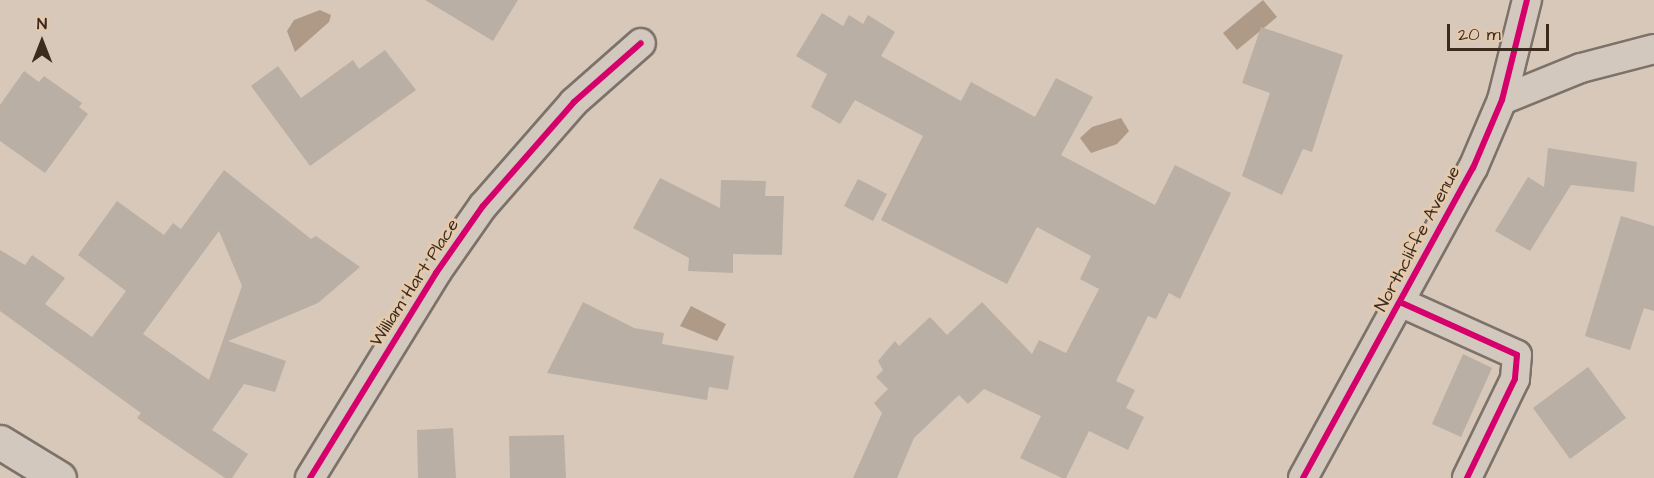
<!DOCTYPE html>
<html>
<head>
<meta charset="utf-8">
<style>
	body { margin:0 }
	#map { position:relative; width:1654px; height:478px; overflow:hidden; background:#d7c8b9; font-family:"Architects Daughter",sans-serif }
	div>[style] { position:absolute }
	.water>* { inset:0; background:#ae9a86 }
	.building>* { inset:0; background:#baafa4 }
	.roads { filter:drop-shadow(2px 0 #7c7269) drop-shadow(-2px 0 #7c7269) drop-shadow(0 2px #7c7269) drop-shadow(0 -2px #7c7269) }
	.minor>* { height:28px; margin:-14px; padding:0 14px; transform-origin:14px; border-radius:14px; background:#d3c8bd }
	.tertiary>* { height:33px; margin:-16.5px; padding:0 16.5px; transform-origin:16.5px; border-radius:16.5px; background:#d3c8bd }
	.cycleway>* { height:6px; margin:-3px; padding:0 3px; transform-origin:3px; border-radius:3px; background:#d6006c }
	span { translate:-50% -50%; white-space:nowrap; text-align:center; line-height:1.15; -webkit-text-stroke:6px #e4c9ac; paint-order:stroke }
	.street-label { font-size:18px; color:#3b2a1e }
	.north { position:absolute; left:12px; top:12px; width:60px; height:60px; -webkit-text-stroke:4px #e4c9ac; paint-order:stroke; rotate:0deg; font-size:16px; font-weight:700; line-height:24px; text-align:center; color:#3b2a1e }
	.north::after { content:''; display:block; margin:auto; width:21px; height:27px; background:#3b2a1e; clip-path:polygon(50% 0,100% 100%,50% 72%,0 100%) }
	.scale { position:absolute; left:1447px; top:24px; width:102px; height:27px; box-sizing:border-box; border:3px solid #3b2a1e; border-top:0; padding-left:8px; font-size:18px; line-height:21px; white-space:nowrap; color:#3b2a1e; -webkit-text-stroke:4px #e4c9ac; paint-order:stroke }
</style>
</head>
<body>
<div id="map">
	<div class="water">
		<i style="clip-path:polygon(1263px 0,1277px 17px,1237px 50px,1223px 33px)"></i>
		<i style="clip-path:polygon(320px 10px,331px 15px,329px 22px,295px 52px,287px 31px,294px 20px)"></i>
		<i style="clip-path:polygon(1121px 118px,1129px 131px,1117px 144px,1091px 153px,1080px 138px,1092px 127px)"></i>
		<i style="clip-path:polygon(691px 306px,726px 324px,717px 341px,680px 326px)"></i>
	</div>
	<div class="building">
		<i style="clip-path:polygon(425px 0,518px 0,493px 41px)"></i>
		<i style="clip-path:polygon(822px 13px,843px 26px,849px 15px,863px 24px,868px 15px,895px 32px,881px 56px,961px 101px,971px 82px,1035px 117px,1056px 78px,1093px 97px,1061px 155px,1155px 205px,1175px 165px,1231px 193px,1180px 299px,1169px 293px,1156px 319px,1148px 316px,1116px 381px,1135px 390px,1126px 408px,1144px 417px,1128px 450px,1089px 431px,1066px 478px,1062px 478px,1020px 458px,1041px 416px,984px 389px,968px 404px,959px 395px,914px 438px,897px 478px,853px 478px,882px 413px,874px 403px,888px 389px,876px 377px,883px 370px,878px 361px,895px 341px,899px 346px,930px 317px,947px 335px,982px 302px,1032px 354px,1039px 340px,1066px 353px,1099px 289px,1080px 279px,1091px 256px,1037px 227px,1007px 284px,881px 220px,923px 136px,855px 100px,840px 124px,811px 107px,827px 74px,796px 56px)"></i>
		<i style="clip-path:polygon(1261px 27px,1343px 55px,1312px 152px,1303px 149px,1282px 195px,1242px 176px,1270px 93px,1242px 83px)"></i>
		<i style="clip-path:polygon(385px 50px,416px 90px,310px 166px,251px 86px,278px 66px,301px 98px,353px 60px,359px 69px)"></i>
		<i style="clip-path:polygon(24px 71px,39px 82px,44px 76px,82px 103px,79px 107px,88px 114px,45px 173px,0 141px,0 105px)"></i>
		<i style="clip-path:polygon(1548px 148px,1637px 162px,1634px 192px,1571px 185px,1530px 251px,1495px 231px,1528px 177px,1544px 187px)"></i>
		<i style="clip-path:polygon(evenodd,224px 170px,311px 239px,316px 236px,360px 267px,318px 303px,228px 341px,286px 361px,275px 392px,244px 384px,212px 430px,248px 454px,232px 478px,225px 478px,137px 418px,141px 413px,0 311px,0 250px,25px 265px,32px 255px,65px 278px,45px 304px,92px 337px,126px 291px,78px 255px,117px 201px,164px 235px,173px 223px,181px 229px,224px 170px,219px 231px,242px 286px,209px 380px,143px 334px,219px 231px)"></i>
		<i style="clip-path:polygon(660px 178px,720px 208px,721px 180px,766px 181px,765px 196px,784px 196px,782px 255px,733px 254px,733px 273px,688px 271px,689px 258px,633px 228px)"></i>
		<i style="clip-path:polygon(858px 179px,887px 194px,873px 221px,844px 206px)"></i>
		<i style="clip-path:polygon(1621px 216px,1654px 226px,1654px 311px,1644px 308px,1630px 350px,1585px 336px)"></i>
		<i style="clip-path:polygon(583px 302px,634px 328px,664px 333px,662px 344px,734px 356px,728px 390px,709px 387px,707px 400px,547px 373px)"></i>
		<i style="clip-path:polygon(1463px 354px,1492px 368px,1461px 437px,1432px 424px)"></i>
		<i style="clip-path:polygon(1588px 367px,1626px 418px,1570px 459px,1533px 408px)"></i>
		<i style="clip-path:polygon(453px 428px,456px 478px,418px 478px,417px 430px)"></i>
		<i style="clip-path:polygon(564px 435px,566px 478px,510px 478px,509px 436px)"></i>
	</div>
	<div class="roads">
		<div class="minor">
			<i style="left:1502px;top:100px;width:85px;rotate:-22.1deg"></i>
			<i style="left:1581px;top:68px;width:75px;rotate:-14.6deg"></i>
			<i style="left:1402px;top:303px;width:126px;rotate:24.3deg"></i>
			<i style="left:1517px;top:355px;width:24px;rotate:95deg"></i>
			<i style="left:1515px;top:379px;width:110px;rotate:115.9deg"></i>
			<i style="left:310px;top:478px;width:241px;rotate:-58.4deg"></i>
			<i style="left:436px;top:273px;width:82px;rotate:-55deg"></i>
			<i style="left:483px;top:206px;width:138px;rotate:-48.8deg"></i>
			<i style="left:574px;top:102px;width:89px;rotate:-41.4deg"></i>
			<i style="left:1303px;top:478px;width:354px;rotate:-61.3deg"></i>
			<i style="left:1473px;top:168px;width:74px;rotate:-66.9deg"></i>
			<i style="left:1502px;top:100px;width:103px;rotate:-76deg"></i>
		</div>
		<div class="tertiary">
			<i style="left:0;top:442px;width:69px;rotate:31.4deg"></i>
		</div>
	</div>
	<div class="cycleway">
		<i style="left:1402px;top:303px;width:126px;rotate:24.3deg"></i>
		<i style="left:1517px;top:355px;width:24px;rotate:95deg"></i>
		<i style="left:1515px;top:379px;width:110px;rotate:115.9deg"></i>
		<i style="left:310px;top:478px;width:241px;rotate:-58.4deg"></i>
		<i style="left:436px;top:273px;width:82px;rotate:-55deg"></i>
		<i style="left:483px;top:206px;width:138px;rotate:-48.8deg"></i>
		<i style="left:574px;top:102px;width:89px;rotate:-41.4deg"></i>
		<i style="left:1303px;top:478px;width:354px;rotate:-61.3deg"></i>
		<i style="left:1473px;top:168px;width:74px;rotate:-66.9deg"></i>
		<i style="left:1502px;top:100px;width:103px;rotate:-76deg"></i>
	</div>
	<div class="street-label">
		<span style="left:1418px;top:239px;rotate:-62deg">Northcliffe Avenue</span>
		<span style="left:415px;top:283px;rotate:-57deg">William Hart Place</span>
	</div>
	<div class="north">N</div>
	<div class="scale">20 m</div>
</div>
</body>
</html>
